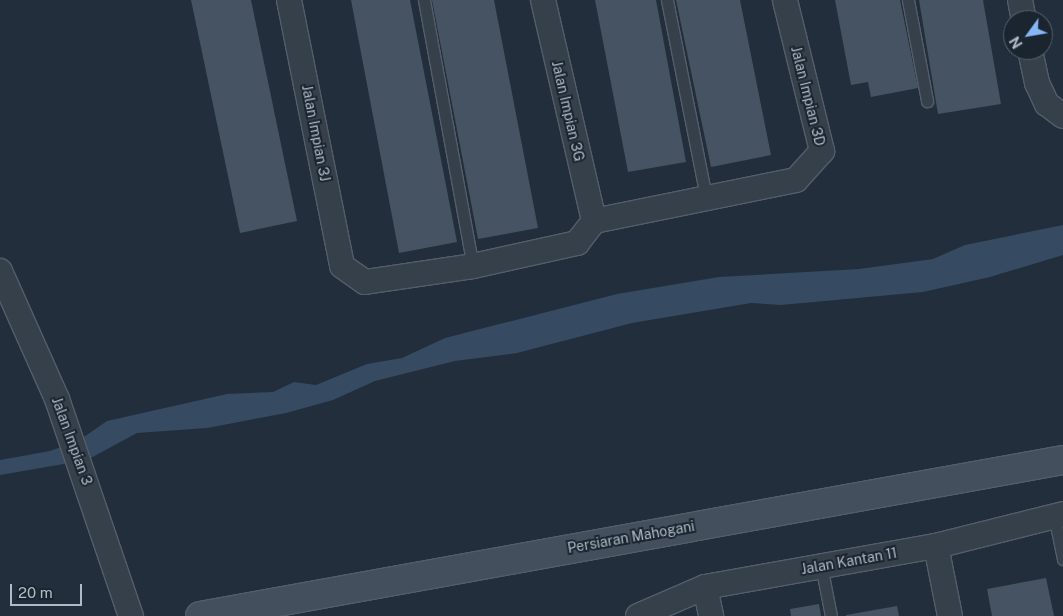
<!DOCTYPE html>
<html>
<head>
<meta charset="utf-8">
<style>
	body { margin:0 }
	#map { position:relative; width:1063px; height:616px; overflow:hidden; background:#222e3b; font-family:"Public Sans",sans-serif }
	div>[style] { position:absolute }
	.water>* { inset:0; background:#364a62 }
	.building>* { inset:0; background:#465362 }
	.roads { filter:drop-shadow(1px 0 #545e69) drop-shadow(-1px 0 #545e69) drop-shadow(0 1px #545e69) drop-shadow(0 -1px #545e69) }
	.service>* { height:11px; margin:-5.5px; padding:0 5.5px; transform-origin:5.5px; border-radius:5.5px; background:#36404b }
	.minor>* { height:24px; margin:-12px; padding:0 12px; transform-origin:12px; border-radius:12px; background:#36404b }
	.secondary>* { height:28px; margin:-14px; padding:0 14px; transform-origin:14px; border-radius:14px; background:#444f5e }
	span { translate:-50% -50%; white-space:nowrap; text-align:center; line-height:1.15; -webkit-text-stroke:4px #1b2530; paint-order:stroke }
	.street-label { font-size:14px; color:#b1bbc7 }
	.north { position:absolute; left:1003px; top:10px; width:50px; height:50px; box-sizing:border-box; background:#1b2530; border:1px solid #57616c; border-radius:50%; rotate:238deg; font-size:14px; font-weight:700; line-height:20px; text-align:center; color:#b1bbc7 }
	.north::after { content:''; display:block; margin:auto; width:18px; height:22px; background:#86b6f8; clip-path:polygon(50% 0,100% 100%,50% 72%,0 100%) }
	.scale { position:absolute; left:10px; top:584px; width:72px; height:22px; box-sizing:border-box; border:2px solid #b1bbc7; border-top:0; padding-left:6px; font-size:15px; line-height:18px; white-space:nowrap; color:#b1bbc7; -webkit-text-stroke:4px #1b2530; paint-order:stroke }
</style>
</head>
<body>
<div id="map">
	<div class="water">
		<i style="clip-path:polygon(1063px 225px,1063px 255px,990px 277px,923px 292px,781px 305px,751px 303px,632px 323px,517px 353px,455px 361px,375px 381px,333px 400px,286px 413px,207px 428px,137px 433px,87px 460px,0 475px,0 460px,50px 451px,78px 441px,107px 421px,227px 394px,273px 392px,294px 382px,316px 385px,367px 364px,402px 358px,445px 338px,617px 294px,719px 277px,859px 269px,933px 259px,965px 245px)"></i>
	</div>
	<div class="building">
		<i style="clip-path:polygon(191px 0,251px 0,297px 221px,240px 233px)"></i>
		<i style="clip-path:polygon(351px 0,410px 0,457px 242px,399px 253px)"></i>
		<i style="clip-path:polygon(432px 0,494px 0,538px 228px,478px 239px)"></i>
		<i style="clip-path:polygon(595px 0,656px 0,686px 162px,628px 172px)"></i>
		<i style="clip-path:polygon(676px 0,740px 0,771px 155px,711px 167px)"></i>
		<i style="clip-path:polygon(835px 0,900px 0,918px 88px,871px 97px,868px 82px,851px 85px)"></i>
		<i style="clip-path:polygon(919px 0,983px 0,1001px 104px,938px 114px)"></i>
		<i style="clip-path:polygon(1046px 578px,1054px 616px,992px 616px,987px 589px)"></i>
		<i style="clip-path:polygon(819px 604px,821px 616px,791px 616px,790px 609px)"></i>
		<i style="clip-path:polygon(897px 606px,899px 616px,846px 616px,846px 615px)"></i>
	</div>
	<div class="roads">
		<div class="service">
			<i style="left:424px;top:0;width:270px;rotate:79.6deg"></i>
			<i style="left:667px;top:0;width:206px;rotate:78.8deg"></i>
			<i style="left:908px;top:0;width:103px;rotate:79.3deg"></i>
			<i style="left:1054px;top:515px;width:45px;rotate:78.4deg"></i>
			<i style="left:821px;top:565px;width:52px;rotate:78.9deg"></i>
		</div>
		<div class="minor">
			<i style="left:289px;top:0;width:271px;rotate:78.7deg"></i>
			<i style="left:342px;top:266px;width:28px;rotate:35deg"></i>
			<i style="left:365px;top:282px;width:109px;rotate:-8.4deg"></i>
			<i style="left:473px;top:266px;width:107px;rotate:-12.5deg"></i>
			<i style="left:577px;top:243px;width:28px;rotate:-52deg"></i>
			<i style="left:594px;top:221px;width:206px;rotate:-11.5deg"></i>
			<i style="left:796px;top:180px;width:39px;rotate:-48deg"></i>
			<i style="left:822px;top:151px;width:155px;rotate:-103.8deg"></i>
			<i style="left:543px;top:0;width:227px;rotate:77deg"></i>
			<i style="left:1020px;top:0;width:20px;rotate:79deg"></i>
			<i style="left:1030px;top:50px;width:34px;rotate:78deg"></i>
			<i style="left:1037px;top:83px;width:23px;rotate:65deg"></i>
			<i style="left:1047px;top:104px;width:20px;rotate:37deg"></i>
			<i style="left:0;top:271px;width:140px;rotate:66deg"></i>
			<i style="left:57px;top:399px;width:229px;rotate:71.2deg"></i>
			<i style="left:936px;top:546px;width:71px;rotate:78.7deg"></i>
			<i style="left:705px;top:587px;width:30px;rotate:78deg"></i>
			<i style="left:638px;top:616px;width:73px;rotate:-23.4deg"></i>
			<i style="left:705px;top:587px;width:235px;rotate:-10.1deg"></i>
			<i style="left:936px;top:546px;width:131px;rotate:-14.1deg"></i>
		</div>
		<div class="secondary">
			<i style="left:200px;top:616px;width:877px;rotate:-10.25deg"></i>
		</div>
	</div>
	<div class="street-label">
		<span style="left:808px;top:96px;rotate:76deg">Jalan Impian 3D</span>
		<span style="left:568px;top:111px;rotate:77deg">Jalan Impian 3G</span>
		<span style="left:316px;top:133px;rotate:79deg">Jalan Impian 3J</span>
		<span style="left:72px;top:441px;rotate:70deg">Jalan Impian 3</span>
		<span style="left:631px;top:537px;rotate:-10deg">Persiaran Mahogani</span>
		<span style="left:849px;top:561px;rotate:-10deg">Jalan Kantan 11</span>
	</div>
	<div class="north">N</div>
	<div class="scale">20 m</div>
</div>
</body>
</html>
